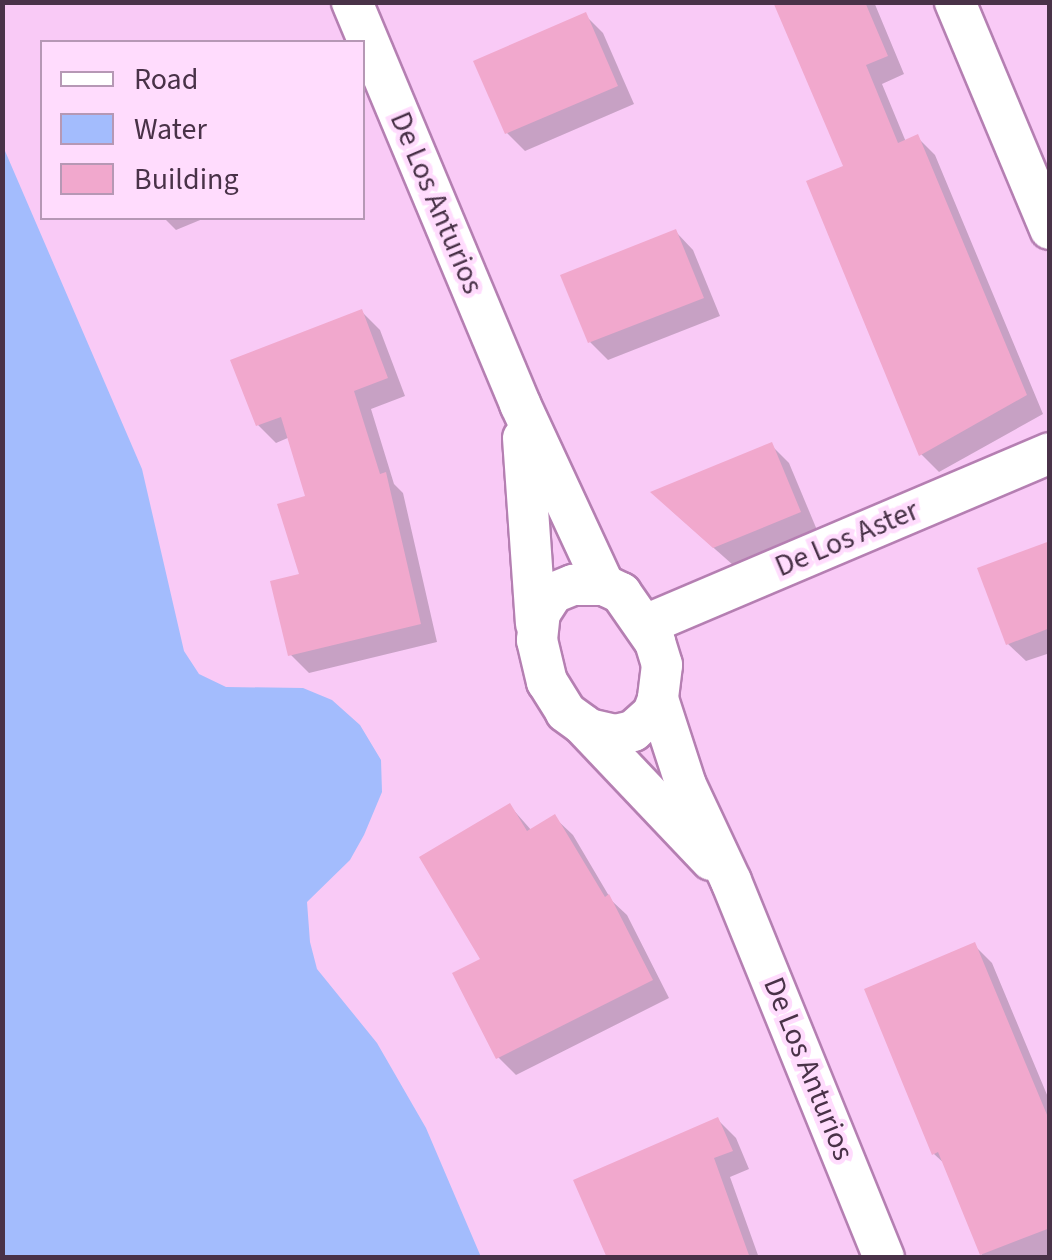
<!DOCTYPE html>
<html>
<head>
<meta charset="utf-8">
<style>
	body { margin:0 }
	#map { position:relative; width:1052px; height:1260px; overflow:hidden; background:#f9caf6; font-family:"Source Sans 3",sans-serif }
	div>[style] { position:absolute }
	.water>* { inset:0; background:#a3bcfd }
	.shadow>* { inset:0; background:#0003 }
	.building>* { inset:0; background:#f1a8cd }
	.roads { filter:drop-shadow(2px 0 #b57fb2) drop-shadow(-2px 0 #b57fb2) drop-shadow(0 2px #b57fb2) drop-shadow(0 -2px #b57fb2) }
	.minor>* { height:40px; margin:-20px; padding:0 20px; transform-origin:20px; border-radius:20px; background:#fff }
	span { translate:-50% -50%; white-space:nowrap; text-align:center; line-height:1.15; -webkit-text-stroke:9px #ffdcfd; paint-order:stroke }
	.street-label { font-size:30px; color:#493248 }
	.frame { position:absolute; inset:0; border:5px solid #493248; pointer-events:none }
	.legend { position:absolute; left:40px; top:40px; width:325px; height:180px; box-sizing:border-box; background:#ffdcfd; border:2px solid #b698b5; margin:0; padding:12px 18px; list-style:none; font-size:30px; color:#493248 }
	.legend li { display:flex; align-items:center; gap:20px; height:50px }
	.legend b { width:50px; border:2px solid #b698b5 }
</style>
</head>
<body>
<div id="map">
	<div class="water">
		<i style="clip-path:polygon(2px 144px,142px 469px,184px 651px,199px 674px,226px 687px,303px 688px,332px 700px,360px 725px,381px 760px,382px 792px,364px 835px,350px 860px,307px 902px,310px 942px,317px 969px,377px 1043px,426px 1128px,481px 1257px,3px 1257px)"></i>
	</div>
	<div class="shadow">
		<i style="clip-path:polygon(774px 2px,874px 2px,904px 74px,882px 84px,906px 142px,917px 137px,935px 155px,1043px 414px,939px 472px,921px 454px,846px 167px)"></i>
		<i style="clip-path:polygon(585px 15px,603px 33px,634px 104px,525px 151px,507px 133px)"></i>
		<i style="clip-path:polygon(164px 218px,205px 218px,176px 230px)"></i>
		<i style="clip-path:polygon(676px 232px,693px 250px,720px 316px,608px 360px,590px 342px)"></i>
		<i style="clip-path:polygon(362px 312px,380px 330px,405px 396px,371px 409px,394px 484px,403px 493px,437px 642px,309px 673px,291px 655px,308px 498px,290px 437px,276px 443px,258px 425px)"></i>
		<i style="clip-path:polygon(771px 445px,789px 463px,817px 530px,733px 565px,671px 510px)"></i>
		<i style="clip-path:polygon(1050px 543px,1050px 653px,1026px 661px,1008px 644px)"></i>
		<i style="clip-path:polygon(510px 806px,532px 831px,555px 818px,573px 835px,612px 901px,627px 915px,669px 998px,516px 1075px,498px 1057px,483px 960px)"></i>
		<i style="clip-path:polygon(974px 945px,992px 963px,1050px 1102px,1050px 1258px,983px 1258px,947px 1166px,934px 1154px)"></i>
		<i style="clip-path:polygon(718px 1120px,736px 1138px,749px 1169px,730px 1177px,759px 1258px,611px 1258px)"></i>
	</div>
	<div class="building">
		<i style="clip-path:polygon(773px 2px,865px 2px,888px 56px,866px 65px,898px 143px,918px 134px,1027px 395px,919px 456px,806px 181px,843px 166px)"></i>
		<i style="clip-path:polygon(586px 12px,618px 86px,505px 134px,473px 61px)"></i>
		<i style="clip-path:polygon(676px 229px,704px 298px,588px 343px,560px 275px)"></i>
		<i style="clip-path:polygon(362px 309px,388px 378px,354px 391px,380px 474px,386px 472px,421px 624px,288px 656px,270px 581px,299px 574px,277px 504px,305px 496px,281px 417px,256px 426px,230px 360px)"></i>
		<i style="clip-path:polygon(772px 442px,801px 512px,713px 548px,650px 492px)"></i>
		<i style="clip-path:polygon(1050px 541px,1050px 628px,1006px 645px,977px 568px)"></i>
		<i style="clip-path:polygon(510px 803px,527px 831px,555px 814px,605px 897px,609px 894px,653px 980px,496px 1059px,452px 973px,480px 959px,419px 857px)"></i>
		<i style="clip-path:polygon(975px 942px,1050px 1122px,1050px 1228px,980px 1255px,938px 1152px,932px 1155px,864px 989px)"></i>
		<i style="clip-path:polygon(718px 1117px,733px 1151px,714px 1158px,750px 1258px,607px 1258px,573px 1180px)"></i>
	</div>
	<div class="roads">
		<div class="minor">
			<i style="left:352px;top:2px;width:436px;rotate:67.3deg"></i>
			<i style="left:520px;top:404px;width:200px;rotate:65.1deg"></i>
			<i style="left:955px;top:2px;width:246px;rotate:67.3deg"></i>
			<i style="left:523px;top:438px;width:186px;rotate:86deg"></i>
			<i style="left:573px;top:585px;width:31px"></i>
			<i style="left:604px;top:585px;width:19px;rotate:25deg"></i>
			<i style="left:621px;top:593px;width:60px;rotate:55.2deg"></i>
			<i style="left:655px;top:642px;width:24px;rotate:73deg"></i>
			<i style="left:662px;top:665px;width:34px;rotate:97deg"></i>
			<i style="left:658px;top:699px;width:15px;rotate:110deg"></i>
			<i style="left:653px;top:713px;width:27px;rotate:138deg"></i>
			<i style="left:633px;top:731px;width:18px;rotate:167deg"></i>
			<i style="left:615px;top:735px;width:27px;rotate:-167deg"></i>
			<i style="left:589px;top:729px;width:29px;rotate:-144deg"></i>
			<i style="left:566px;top:712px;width:36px;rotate:-122deg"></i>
			<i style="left:547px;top:682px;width:43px;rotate:-103.4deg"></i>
			<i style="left:537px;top:640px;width:27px;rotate:-84deg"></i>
			<i style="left:540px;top:613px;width:24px;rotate:-57deg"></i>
			<i style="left:553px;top:593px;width:22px;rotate:-22deg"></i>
			<i style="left:645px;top:625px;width:440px;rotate:-23deg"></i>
			<i style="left:658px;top:699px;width:90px;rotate:72deg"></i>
			<i style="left:686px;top:785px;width:106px;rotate:64.9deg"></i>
			<i style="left:731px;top:881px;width:407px;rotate:67.9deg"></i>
			<i style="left:583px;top:725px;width:186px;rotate:46.5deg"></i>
		</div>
	</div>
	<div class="street-label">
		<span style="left:436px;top:203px;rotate:67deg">De Los Anturios</span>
		<span style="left:847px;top:539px;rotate:-23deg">De Los Aster</span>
		<span style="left:808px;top:1069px;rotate:68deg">De Los Anturios</span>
	</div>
	<div class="frame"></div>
	<ul class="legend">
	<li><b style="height:12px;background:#fff"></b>Road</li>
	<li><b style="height:28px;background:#a3bcfd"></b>Water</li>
	<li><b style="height:28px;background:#f1a8cd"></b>Building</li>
	</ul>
</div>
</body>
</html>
